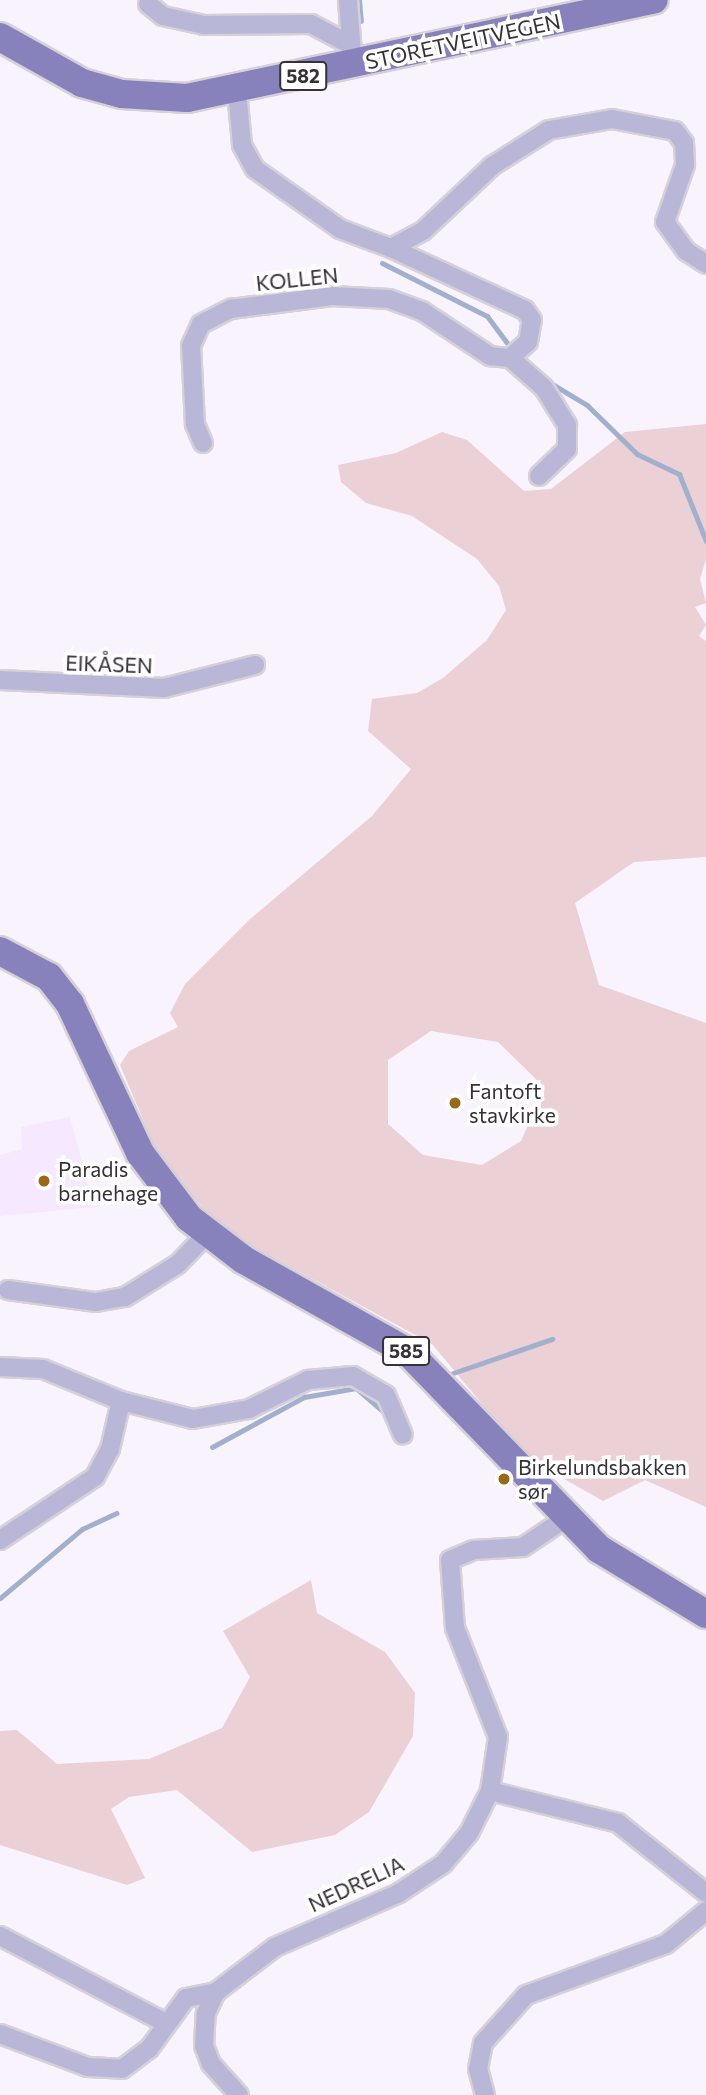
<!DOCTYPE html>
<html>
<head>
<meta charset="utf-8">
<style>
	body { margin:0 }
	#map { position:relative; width:706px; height:2095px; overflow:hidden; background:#f9f3fd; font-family:Commissioner,sans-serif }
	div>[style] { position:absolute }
	.built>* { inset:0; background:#f6e8ff }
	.green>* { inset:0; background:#ebd0d6 }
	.stream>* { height:5px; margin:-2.5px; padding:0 2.5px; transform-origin:2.5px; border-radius:2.5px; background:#a2b0cd }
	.roads { filter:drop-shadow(2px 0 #d6d0d9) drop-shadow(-2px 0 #d6d0d9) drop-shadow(0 2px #d6d0d9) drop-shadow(0 -2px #d6d0d9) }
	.street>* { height:18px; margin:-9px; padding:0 9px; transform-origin:9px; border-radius:9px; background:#b9b7d8 }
	.primary>* { height:28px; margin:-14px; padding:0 14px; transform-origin:14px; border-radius:14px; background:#8781bc }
	.dots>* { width:19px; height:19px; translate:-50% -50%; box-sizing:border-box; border:4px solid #fff; border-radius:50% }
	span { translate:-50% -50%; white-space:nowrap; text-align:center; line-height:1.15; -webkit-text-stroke:7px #fff; paint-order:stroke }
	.shield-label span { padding:2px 5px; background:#fff; border:2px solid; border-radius:5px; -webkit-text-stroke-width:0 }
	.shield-label { font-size:19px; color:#353137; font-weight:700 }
	.street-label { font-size:21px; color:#353137 }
	.poi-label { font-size:21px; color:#353137 }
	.left { translate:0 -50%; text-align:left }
</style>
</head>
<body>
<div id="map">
	<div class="built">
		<i style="clip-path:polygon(70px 1117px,94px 1207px,0 1216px,0 1155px,22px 1149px,21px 1127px)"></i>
	</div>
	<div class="green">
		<i style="clip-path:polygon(evenodd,706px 424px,706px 559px,700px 579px,706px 603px,695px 607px,706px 625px,699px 636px,706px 641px,706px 857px,634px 862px,575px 903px,599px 985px,706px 1023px,706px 1507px,645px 1480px,603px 1501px,527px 1458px,432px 1344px,222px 1230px,158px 1155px,120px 1065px,129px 1051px,178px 1027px,170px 1013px,185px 984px,249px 920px,372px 816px,411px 769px,368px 731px,372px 699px,417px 693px,443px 678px,487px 640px,506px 610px,499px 586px,477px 559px,412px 516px,366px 503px,341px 482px,338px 465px,396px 453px,442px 432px,467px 440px,524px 491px,551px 489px,625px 432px,706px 424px,431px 1031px,498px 1042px,545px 1088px,521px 1141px,482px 1165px,423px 1155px,388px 1124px,388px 1060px,431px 1031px)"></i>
		<i style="clip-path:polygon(311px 1580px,317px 1613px,385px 1652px,415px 1693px,413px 1736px,369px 1812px,335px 1835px,252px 1852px,177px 1790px,129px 1797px,111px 1809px,145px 1878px,127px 1885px,0 1845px,0 1731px,17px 1730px,57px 1764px,149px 1759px,222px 1728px,250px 1677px,223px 1631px)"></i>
	</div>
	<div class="stream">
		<i style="left:359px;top:0;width:21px;rotate:85deg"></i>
		<i style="left:382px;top:263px;width:118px;rotate:26.8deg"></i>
		<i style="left:487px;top:316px;width:44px;rotate:53.4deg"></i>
		<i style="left:552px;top:384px;width:41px;rotate:31deg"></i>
		<i style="left:587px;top:405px;width:70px;rotate:44.4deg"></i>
		<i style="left:637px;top:454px;width:47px;rotate:25.5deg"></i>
		<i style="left:679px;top:474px;width:72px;rotate:68.1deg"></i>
		<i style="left:453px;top:1373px;width:105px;rotate:-19deg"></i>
		<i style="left:212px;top:1447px;width:105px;rotate:-28.5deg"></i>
		<i style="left:304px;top:1397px;width:53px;rotate:-9.8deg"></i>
		<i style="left:356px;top:1388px;width:41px;rotate:41.1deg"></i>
		<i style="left:0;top:1598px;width:107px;rotate:-40.1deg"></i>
		<i style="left:82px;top:1529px;width:38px;rotate:-25deg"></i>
	</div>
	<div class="roads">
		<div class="street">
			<i style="left:348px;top:0;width:54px;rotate:85.8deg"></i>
			<i style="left:148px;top:4px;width:19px;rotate:39deg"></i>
			<i style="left:163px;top:16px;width:42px;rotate:12.4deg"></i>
			<i style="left:204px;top:25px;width:107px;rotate:-0.5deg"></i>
			<i style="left:311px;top:24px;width:45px;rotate:27.7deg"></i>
			<i style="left:237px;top:91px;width:54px;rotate:84.7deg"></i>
			<i style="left:242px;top:145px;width:27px;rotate:62deg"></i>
			<i style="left:255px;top:169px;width:104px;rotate:35.2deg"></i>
			<i style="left:340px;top:229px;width:54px;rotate:20.4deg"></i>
			<i style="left:391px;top:248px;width:36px;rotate:-28deg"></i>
			<i style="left:423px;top:231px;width:95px;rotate:-43.3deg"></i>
			<i style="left:492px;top:166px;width:67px;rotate:-32.3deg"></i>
			<i style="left:549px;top:130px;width:64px;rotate:-9.9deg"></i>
			<i style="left:612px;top:119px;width:64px;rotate:10.8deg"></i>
			<i style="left:675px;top:131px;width:15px;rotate:53deg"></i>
			<i style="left:684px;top:143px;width:22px;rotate:87deg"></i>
			<i style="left:685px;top:165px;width:60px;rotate:109.3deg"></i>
			<i style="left:665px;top:222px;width:36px;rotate:54deg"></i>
			<i style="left:686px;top:251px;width:24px;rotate:33deg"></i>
			<i style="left:510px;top:358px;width:45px;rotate:41.4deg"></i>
			<i style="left:544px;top:388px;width:44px;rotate:58.1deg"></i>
			<i style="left:567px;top:425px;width:24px;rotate:90deg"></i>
			<i style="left:567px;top:449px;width:39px;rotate:136deg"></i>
			<i style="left:203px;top:443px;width:21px;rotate:-113deg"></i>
			<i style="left:195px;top:424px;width:78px;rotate:-92.9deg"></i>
			<i style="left:191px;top:346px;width:24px;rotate:-66deg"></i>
			<i style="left:201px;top:324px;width:34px;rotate:-27deg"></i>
			<i style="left:231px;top:309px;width:102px;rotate:-7.3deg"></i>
			<i style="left:332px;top:296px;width:57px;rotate:3deg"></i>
			<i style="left:389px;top:299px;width:35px;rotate:20deg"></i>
			<i style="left:422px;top:311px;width:82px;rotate:33.5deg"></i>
			<i style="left:490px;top:356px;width:20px;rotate:6deg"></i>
			<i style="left:510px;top:358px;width:24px;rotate:-42deg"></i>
			<i style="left:528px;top:342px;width:22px;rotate:-80deg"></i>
			<i style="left:532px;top:320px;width:12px;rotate:-125deg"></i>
			<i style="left:525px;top:310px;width:148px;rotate:-155.2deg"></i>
			<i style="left:0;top:680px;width:164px;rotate:2.8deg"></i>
			<i style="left:164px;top:688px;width:94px;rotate:-14.2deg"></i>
			<i style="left:8px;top:1290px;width:89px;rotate:7.8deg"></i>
			<i style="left:96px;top:1302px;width:29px;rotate:-10deg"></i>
			<i style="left:125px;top:1297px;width:62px;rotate:-31.9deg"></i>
			<i style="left:178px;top:1264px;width:42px;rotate:-46deg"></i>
			<i style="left:0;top:1367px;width:43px;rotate:2.7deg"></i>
			<i style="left:43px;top:1369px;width:84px;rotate:22.3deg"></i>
			<i style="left:121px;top:1401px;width:74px;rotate:14deg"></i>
			<i style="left:193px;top:1419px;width:57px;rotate:-10.1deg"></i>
			<i style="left:249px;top:1409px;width:66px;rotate:-26.2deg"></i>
			<i style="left:308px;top:1380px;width:45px;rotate:-5.1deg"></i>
			<i style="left:353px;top:1376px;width:38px;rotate:30deg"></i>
			<i style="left:386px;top:1395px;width:43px;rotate:67deg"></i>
			<i style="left:0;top:1540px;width:114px;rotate:-33.6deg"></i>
			<i style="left:95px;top:1477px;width:32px;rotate:-62deg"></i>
			<i style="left:110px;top:1449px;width:49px;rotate:-77.1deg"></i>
			<i style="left:490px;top:1791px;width:132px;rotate:14deg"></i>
			<i style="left:618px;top:1823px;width:112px;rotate:38.5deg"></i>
			<i style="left:0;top:1936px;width:185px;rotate:27.7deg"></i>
			<i style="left:0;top:2034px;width:94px;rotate:20.6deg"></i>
			<i style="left:88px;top:2067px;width:34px;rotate:3deg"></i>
			<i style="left:122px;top:2069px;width:34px;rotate:-37deg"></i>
			<i style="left:149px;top:2049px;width:63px;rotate:-54deg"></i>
			<i style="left:186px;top:1998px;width:31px;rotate:-11deg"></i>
			<i style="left:239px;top:2095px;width:42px;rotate:-132.1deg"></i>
			<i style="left:211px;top:2064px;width:19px;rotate:-111deg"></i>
			<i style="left:204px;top:2046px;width:33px;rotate:-87deg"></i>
			<i style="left:206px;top:2013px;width:23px;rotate:-65deg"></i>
			<i style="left:216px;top:1992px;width:74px;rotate:-37.3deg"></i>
			<i style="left:275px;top:1947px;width:135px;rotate:-23.5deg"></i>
			<i style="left:399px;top:1893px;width:53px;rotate:-33.4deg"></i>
			<i style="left:443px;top:1864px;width:40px;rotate:-50deg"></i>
			<i style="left:469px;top:1833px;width:47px;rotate:-63.4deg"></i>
			<i style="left:490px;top:1791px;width:55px;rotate:-81.6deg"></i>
			<i style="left:498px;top:1737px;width:117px;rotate:-111.5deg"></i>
			<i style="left:455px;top:1628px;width:68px;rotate:-94.2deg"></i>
			<i style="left:450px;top:1560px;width:26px;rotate:-23deg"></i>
			<i style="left:474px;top:1550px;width:49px;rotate:-3.5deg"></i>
			<i style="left:523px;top:1547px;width:52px;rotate:-34deg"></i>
			<i style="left:485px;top:2095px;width:27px;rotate:-105deg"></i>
			<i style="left:478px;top:2069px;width:26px;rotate:-79deg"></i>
			<i style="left:483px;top:2043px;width:64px;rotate:-48.1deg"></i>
			<i style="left:526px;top:1995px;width:149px;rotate:-20deg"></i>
			<i style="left:666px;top:1944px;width:52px;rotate:-39.5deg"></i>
		</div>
		<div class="primary">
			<i style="left:0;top:37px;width:94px;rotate:29.3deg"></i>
			<i style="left:82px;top:83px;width:41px;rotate:15.4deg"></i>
			<i style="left:122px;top:94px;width:65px;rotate:3.5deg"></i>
			<i style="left:187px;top:98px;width:477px;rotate:-11.9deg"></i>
			<i style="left:0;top:951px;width:55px;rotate:28deg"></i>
			<i style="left:49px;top:977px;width:34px;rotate:52deg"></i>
			<i style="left:70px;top:1004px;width:165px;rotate:64.8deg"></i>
			<i style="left:140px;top:1153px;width:81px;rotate:53deg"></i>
			<i style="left:189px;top:1218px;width:69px;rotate:37.4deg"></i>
			<i style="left:244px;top:1260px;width:188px;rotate:29.3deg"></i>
			<i style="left:408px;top:1352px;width:274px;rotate:45.9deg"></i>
			<i style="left:599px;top:1549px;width:125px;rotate:31.3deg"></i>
		</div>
	</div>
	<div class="dots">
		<i style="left:455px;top:1103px;background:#986919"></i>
		<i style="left:44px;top:1181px;background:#986919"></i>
		<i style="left:504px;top:1479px;background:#986919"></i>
	</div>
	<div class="shield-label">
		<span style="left:303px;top:76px">582</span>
		<span style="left:406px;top:1351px">585</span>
	</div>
	<div class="street-label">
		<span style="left:463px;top:41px;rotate:-12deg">STORETVEITVEGEN</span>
		<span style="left:297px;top:279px;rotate:-6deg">KOLLEN</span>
		<span style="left:109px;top:664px;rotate:2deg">EIKÅSEN</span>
		<span style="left:356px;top:1884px;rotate:-25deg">NEDRELIA</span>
	</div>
	<div class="poi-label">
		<span class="left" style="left:469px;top:1103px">Fantoft<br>stavkirke</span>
		<span class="left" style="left:58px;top:1181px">Paradis<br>barnehage</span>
		<span class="left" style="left:518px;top:1479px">Birkelundsbakken<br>sør</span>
	</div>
</div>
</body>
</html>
